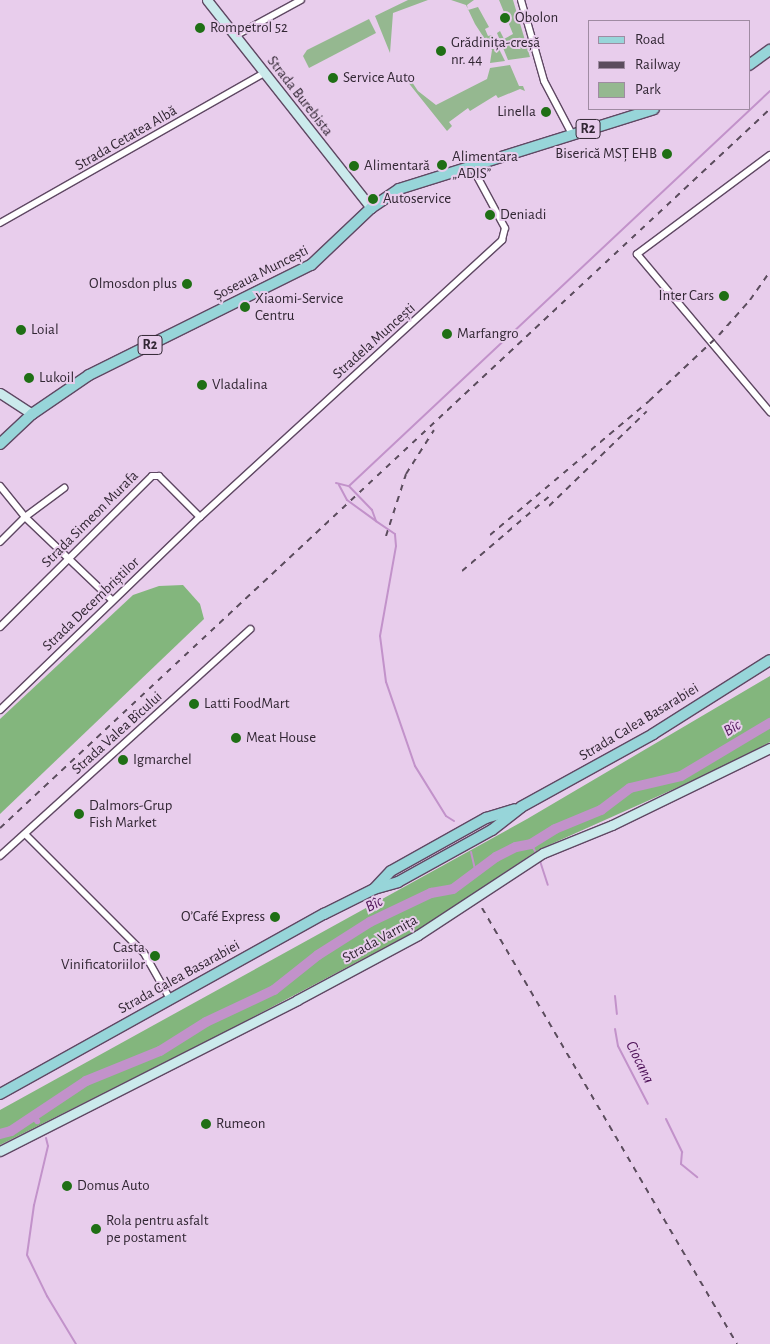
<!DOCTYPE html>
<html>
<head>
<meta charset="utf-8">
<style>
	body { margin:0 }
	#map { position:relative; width:770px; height:1344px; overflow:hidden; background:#e8cdec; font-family:"Alegreya Sans",sans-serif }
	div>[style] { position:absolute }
	.green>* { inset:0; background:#95b890 }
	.forest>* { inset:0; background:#83b67d }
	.stream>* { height:2px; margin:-1px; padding:0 1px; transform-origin:1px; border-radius:1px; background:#c292ca }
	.canal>* { height:6px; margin:-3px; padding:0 3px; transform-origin:3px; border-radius:3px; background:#c292ca }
	.river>* { height:10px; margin:-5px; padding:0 5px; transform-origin:5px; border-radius:5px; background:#c292ca }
	.roads { filter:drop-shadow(1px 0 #5f4863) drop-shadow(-1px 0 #5f4863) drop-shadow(0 1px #5f4863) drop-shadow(0 -1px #5f4863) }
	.street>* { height:6px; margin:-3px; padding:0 3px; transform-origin:3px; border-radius:3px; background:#fff }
	.secondary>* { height:9px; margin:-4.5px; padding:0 4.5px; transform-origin:4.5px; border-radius:4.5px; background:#cbeaec }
	.primary>* { height:10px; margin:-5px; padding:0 5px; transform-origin:5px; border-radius:5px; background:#97d5d9 }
	.rail>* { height:2px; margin-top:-1px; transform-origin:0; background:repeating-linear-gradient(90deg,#5b4c5d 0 6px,transparent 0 12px) }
	.dots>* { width:14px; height:14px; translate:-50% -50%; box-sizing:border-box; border:2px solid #e8cdec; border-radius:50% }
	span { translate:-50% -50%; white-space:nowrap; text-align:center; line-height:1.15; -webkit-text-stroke:4px #e8cdec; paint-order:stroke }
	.shield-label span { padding:1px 4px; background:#e8cdec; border:1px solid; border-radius:4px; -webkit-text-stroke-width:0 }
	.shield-label { font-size:14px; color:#322734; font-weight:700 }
	.poi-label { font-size:15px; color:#322734 }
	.left { translate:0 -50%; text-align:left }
	.right { translate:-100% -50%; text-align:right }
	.street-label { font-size:15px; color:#322734 }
	.water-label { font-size:16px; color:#4e1258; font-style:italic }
	.legend { position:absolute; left:588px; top:20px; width:162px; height:90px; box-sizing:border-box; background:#e8cdec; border:1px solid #9f8ba2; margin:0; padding:6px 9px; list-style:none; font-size:15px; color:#322734 }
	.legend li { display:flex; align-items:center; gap:10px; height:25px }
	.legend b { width:25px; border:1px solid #9f8ba2 }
</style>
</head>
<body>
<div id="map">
	<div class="green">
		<i style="clip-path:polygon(408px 0,428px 0,393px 13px,390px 53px,375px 16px)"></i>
		<i style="clip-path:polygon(451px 0,474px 0,467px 5px,468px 10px,478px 7px,489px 27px,485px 29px,488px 36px,492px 35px,505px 61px,490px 63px,492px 50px,475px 24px,466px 5px)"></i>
		<i style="clip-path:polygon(499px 0,513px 0,530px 57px,508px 60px,497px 33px,500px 31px,504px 39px,513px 34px)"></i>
		<i style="clip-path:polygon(369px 19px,376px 33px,309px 68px,303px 56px,307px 50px)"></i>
		<i style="clip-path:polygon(510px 65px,519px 86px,523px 86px,525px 91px,520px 89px,498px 98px,496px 95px,470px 111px,468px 108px,449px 122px,452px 126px,447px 131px,407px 81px,410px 79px,418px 91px,436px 105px,487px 79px,490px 68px)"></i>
	</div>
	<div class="forest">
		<i style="clip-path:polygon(183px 585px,200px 604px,204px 619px,0 814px,0 719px,133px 595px,159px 586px)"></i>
		<i style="clip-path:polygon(770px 676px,770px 742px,721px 768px,538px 850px,425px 926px,221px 1034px,0 1145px,0 1110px,527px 819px)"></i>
	</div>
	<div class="stream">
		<i style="left:336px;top:483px;width:12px;rotate:14deg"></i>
		<i style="left:339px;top:485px;width:17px;rotate:62deg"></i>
		<i style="left:347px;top:500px;width:36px;rotate:36deg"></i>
		<i style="left:454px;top:821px;width:9px;rotate:-148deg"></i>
		<i style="left:446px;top:816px;width:59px;rotate:-121.8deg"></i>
		<i style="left:415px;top:766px;width:89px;rotate:-109deg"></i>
		<i style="left:386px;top:682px;width:46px;rotate:-97.4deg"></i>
		<i style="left:380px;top:636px;width:91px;rotate:-79.9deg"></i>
		<i style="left:396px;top:546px;width:12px;rotate:-95deg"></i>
		<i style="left:395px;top:534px;width:23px;rotate:-146deg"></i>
		<i style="left:376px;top:521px;width:12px;rotate:-110deg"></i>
		<i style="left:372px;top:510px;width:33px;rotate:-134deg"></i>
		<i style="left:349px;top:486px;width:577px;rotate:-43.18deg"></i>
		<i style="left:531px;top:844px;width:8px;rotate:60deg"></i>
		<i style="left:471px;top:852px;width:18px;rotate:77deg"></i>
		<i style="left:540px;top:861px;width:25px;rotate:72deg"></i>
		<i style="left:615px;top:996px;width:18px;rotate:84deg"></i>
		<i style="left:615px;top:1029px;width:17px;rotate:80deg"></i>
		<i style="left:618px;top:1046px;width:65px;rotate:62.7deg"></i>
		<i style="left:666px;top:1119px;width:37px;rotate:64deg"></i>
		<i style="left:682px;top:1152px;width:12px;rotate:95deg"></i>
		<i style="left:681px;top:1164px;width:21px;rotate:39deg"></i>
		<i style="left:46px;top:1138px;width:8px;rotate:76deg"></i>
		<i style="left:48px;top:1146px;width:61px;rotate:103.3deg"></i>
		<i style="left:34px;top:1205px;width:50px;rotate:98deg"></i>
		<i style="left:27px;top:1255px;width:46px;rotate:64deg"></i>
		<i style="left:47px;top:1296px;width:56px;rotate:58.9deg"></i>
	</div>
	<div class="canal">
		<i style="left:34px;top:1115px;width:7px;rotate:63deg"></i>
	</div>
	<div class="river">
		<i style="left:0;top:1134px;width:11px;rotate:-15deg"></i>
		<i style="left:11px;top:1131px;width:90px;rotate:-33.7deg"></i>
		<i style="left:86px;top:1081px;width:80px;rotate:-22.1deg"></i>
		<i style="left:160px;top:1051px;width:54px;rotate:-32.2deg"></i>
		<i style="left:206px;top:1022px;width:75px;rotate:-25.2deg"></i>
		<i style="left:274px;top:990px;width:56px;rotate:-38.5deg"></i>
		<i style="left:318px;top:955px;width:62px;rotate:-32.4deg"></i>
		<i style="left:370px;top:922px;width:68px;rotate:-25.4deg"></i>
		<i style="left:431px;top:893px;width:22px;rotate:-10deg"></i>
		<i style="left:453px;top:889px;width:54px;rotate:-36.7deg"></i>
		<i style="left:496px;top:857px;width:22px;rotate:-27deg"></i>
		<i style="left:516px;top:847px;width:15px;rotate:-11deg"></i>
		<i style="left:531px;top:844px;width:28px;rotate:-32deg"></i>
		<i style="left:555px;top:829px;width:50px;rotate:-22.4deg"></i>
		<i style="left:601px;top:810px;width:36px;rotate:-37deg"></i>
		<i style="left:630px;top:788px;width:52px;rotate:-13.2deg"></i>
		<i style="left:681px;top:776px;width:104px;rotate:-30.8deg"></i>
	</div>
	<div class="roads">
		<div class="street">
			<i style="left:521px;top:0;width:84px;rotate:74.1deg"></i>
			<i style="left:544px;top:81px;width:60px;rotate:62.2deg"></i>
			<i style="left:235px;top:36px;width:75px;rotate:-28.6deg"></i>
			<i style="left:770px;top:155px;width:166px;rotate:143.3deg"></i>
			<i style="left:637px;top:254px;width:207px;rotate:49.9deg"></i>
			<i style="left:0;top:223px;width:304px;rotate:-29.6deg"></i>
			<i style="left:0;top:486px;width:40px;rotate:51deg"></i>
			<i style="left:25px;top:517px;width:120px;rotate:43.7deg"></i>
			<i style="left:0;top:542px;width:35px;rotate:-45deg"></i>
			<i style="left:25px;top:517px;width:49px;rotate:-36.6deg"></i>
			<i style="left:0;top:627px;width:214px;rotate:-44.8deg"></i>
			<i style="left:152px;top:476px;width:7px"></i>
			<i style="left:159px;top:476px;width:58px;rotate:45deg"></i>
			<i style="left:0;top:710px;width:278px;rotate:-44deg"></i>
			<i style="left:200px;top:517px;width:410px;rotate:-42.5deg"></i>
			<i style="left:502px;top:240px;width:12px;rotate:-76deg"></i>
			<i style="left:505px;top:228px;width:72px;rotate:-118.4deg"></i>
			<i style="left:25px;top:834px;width:168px;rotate:45deg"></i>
			<i style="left:144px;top:953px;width:53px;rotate:60.5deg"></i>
			<i style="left:0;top:856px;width:338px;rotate:-42.2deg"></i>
		</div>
		<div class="secondary">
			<i style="left:207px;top:0;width:265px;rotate:51.7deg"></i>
			<i style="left:0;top:393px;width:38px;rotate:33deg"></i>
			<i style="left:0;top:1151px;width:333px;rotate:-26.9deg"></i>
			<i style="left:297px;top:1000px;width:137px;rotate:-28.2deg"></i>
			<i style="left:418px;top:935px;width:149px;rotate:-33.3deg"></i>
			<i style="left:543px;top:853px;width:74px;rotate:-22.1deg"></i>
			<i style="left:612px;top:825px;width:176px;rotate:-26deg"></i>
		</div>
		<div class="primary">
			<i style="left:749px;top:65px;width:26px;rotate:-36deg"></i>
			<i style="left:0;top:444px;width:44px;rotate:-43.2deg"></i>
			<i style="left:32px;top:414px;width:69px;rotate:-34.4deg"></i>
			<i style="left:89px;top:375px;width:248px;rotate:-26.4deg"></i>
			<i style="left:311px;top:265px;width:83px;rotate:-43.5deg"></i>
			<i style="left:371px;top:208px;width:34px;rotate:-34deg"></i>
			<i style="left:399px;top:189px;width:267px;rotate:-17.4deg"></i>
			<i style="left:375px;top:888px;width:23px;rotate:-47deg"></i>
			<i style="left:391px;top:871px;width:109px;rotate:-29.2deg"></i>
			<i style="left:486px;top:818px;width:30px;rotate:-17deg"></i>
			<i style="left:0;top:1094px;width:371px;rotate:-29.1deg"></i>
			<i style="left:324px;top:914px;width:56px;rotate:-26.6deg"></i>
			<i style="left:374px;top:889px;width:25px;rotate:-16deg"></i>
			<i style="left:398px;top:882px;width:107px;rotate:-29deg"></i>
			<i style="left:492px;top:830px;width:37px;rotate:-38deg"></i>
			<i style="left:521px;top:807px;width:151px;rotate:-28.9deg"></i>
			<i style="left:653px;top:734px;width:138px;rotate:-32.3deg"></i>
		</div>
	</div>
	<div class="rail">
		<i style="left:549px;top:506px;width:136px;rotate:-44.1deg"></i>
		<i style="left:490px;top:535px;width:208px;rotate:-40.1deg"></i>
		<i style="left:649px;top:401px;width:96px;rotate:-43.3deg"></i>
		<i style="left:719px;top:335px;width:47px;rotate:-48.5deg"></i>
		<i style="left:750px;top:300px;width:35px;rotate:-55deg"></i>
		<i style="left:386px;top:536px;width:65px;rotate:-72.1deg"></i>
		<i style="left:406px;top:474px;width:52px;rotate:-57.5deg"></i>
		<i style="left:462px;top:571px;width:120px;rotate:-40.6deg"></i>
		<i style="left:0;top:828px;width:1053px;rotate:-43.04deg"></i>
		<i style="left:482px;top:908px;width:505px;rotate:59.68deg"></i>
	</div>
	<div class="dots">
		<i style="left:505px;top:18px;background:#1f6f15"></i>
		<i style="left:200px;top:28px;background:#1f6f15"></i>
		<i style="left:441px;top:51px;background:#1f6f15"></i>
		<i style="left:333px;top:78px;background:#1f6f15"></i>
		<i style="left:546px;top:112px;background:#1f6f15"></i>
		<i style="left:667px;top:154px;background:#1f6f15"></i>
		<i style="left:442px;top:165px;background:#1f6f15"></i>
		<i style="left:354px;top:166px;background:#1f6f15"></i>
		<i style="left:373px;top:199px;background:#1f6f15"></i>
		<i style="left:490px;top:215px;background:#1f6f15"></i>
		<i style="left:187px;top:284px;background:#1f6f15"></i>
		<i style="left:724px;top:296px;background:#1f6f15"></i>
		<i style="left:245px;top:307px;background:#1f6f15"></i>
		<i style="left:21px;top:330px;background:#1f6f15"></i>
		<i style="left:447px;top:334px;background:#1f6f15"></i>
		<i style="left:29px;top:378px;background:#1f6f15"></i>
		<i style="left:202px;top:385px;background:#1f6f15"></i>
		<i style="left:194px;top:704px;background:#1f6f15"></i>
		<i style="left:236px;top:738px;background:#1f6f15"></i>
		<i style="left:123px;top:760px;background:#1f6f15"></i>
		<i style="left:79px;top:814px;background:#1f6f15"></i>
		<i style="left:275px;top:917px;background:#1f6f15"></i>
		<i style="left:155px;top:956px;background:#1f6f15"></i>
		<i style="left:206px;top:1124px;background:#1f6f15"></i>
		<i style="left:67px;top:1186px;background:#1f6f15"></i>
		<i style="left:96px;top:1229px;background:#1f6f15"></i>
	</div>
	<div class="shield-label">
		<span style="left:588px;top:129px">R2</span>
		<span style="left:150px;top:345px">R2</span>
	</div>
	<div class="poi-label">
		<span class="left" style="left:515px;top:18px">Obolon</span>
		<span class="left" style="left:210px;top:28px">Rompetrol 52</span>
		<span class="left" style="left:451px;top:51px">Grădinița-creșă<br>nr. 44</span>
		<span class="left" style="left:343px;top:78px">Service Auto</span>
		<span class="right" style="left:536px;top:112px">Linella</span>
		<span class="right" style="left:657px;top:154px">Biserică MSȚ EHB</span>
		<span class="left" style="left:452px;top:165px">Alimentara<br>„ADIS”</span>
		<span class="left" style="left:364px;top:166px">Alimentară</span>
		<span class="left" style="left:383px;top:199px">Autoservice</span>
		<span class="left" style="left:500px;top:215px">Deniadi</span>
		<span class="right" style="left:177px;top:284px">Olmosdon plus</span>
		<span class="right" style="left:714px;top:296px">Inter Cars</span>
		<span class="left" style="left:255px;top:307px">Xiaomi-Service<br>Centru</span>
		<span class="left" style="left:31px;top:330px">Loial</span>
		<span class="left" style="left:457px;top:334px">Marfangro</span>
		<span class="left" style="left:39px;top:378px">Lukoil</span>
		<span class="left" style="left:212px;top:385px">Vladalina</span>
		<span class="left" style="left:204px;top:704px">Latti FoodMart</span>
		<span class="left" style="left:246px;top:738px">Meat House</span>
		<span class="left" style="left:133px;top:760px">Igmarchel</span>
		<span class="left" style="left:89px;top:814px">Dalmors-Grup<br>Fish Market</span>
		<span class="right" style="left:265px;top:917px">O’Café Express</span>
		<span class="right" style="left:145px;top:956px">Casta<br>Vinificatoriilor</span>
		<span class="left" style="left:216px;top:1124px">Rumeon</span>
		<span class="left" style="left:77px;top:1186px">Domus Auto</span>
		<span class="left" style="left:106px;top:1229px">Rola pentru asfalt<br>pe postament</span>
	</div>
	<div class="street-label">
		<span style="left:300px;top:96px;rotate:52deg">Strada Burebista</span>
		<span style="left:126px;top:138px;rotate:-30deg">Strada Cetatea Albă</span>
		<span style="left:261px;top:273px;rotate:-27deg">Șoseaua Muncești</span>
		<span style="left:374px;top:341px;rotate:-42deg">Stradela Muncești</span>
		<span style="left:90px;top:519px;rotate:-45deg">Strada Simeon Murafa</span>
		<span style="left:91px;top:604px;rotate:-44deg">Strada Decembriștilor</span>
		<span style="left:639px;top:722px;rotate:-31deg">Strada Calea Basarabiei</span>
		<span style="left:117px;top:733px;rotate:-42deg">Strada Valea Bîcului</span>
		<span style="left:380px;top:939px;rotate:-29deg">Strada Varnița</span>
		<span style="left:179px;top:977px;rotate:-29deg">Strada Calea Basarabiei</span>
	</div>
	<div class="water-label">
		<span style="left:732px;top:728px;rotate:-31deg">Bîc</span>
		<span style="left:374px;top:904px;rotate:-27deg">Bîc</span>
		<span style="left:640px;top:1062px;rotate:64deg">Ciocana</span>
	</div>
	<ul class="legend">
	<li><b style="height:6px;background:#97d5d9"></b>Road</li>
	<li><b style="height:6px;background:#5b4c5d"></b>Railway</li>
	<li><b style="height:14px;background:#95b890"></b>Park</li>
	</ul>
</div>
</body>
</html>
